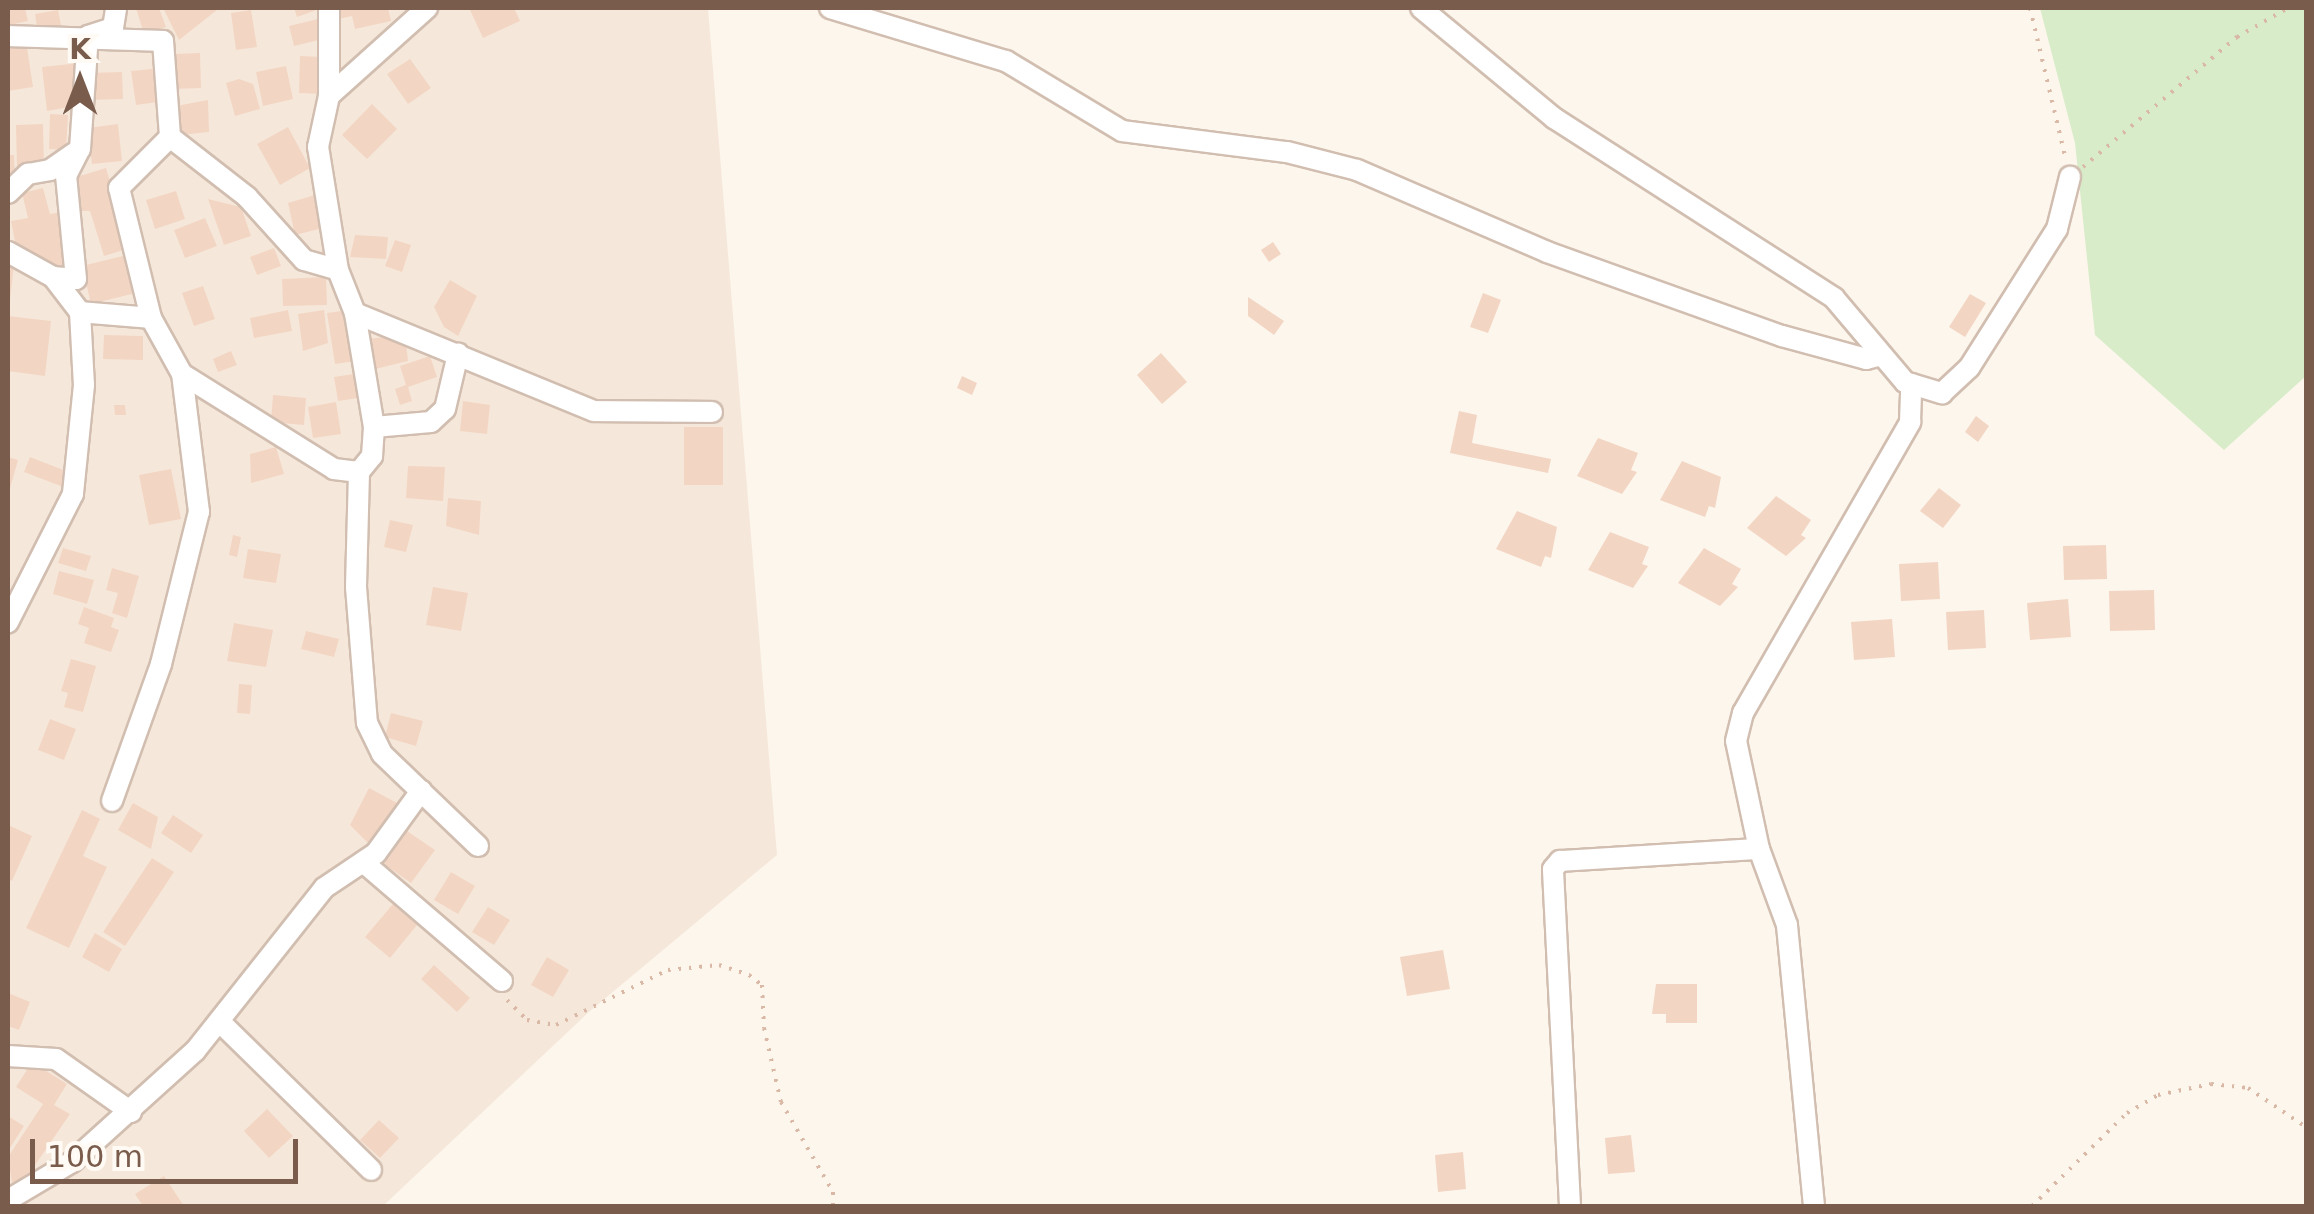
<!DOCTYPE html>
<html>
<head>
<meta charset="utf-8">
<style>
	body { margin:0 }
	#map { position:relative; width:2314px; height:1214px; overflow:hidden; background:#fdf6ec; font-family:"DejaVu Sans",sans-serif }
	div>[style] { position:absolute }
	.residential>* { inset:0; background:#f5e8da }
	.green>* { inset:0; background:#d8ecc9 }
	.building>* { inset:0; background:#f3d5c3 }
	.path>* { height:4px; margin-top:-2px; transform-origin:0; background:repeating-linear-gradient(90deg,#d9b8a5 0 2.5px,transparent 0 10.5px) }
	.roads { filter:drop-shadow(2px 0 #d1beb0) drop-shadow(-2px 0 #d1beb0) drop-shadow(0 2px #d1beb0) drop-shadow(0 -2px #d1beb0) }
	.street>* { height:20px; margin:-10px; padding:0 10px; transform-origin:10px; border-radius:10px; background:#fff }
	span { translate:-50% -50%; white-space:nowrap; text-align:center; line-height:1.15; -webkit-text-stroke:8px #fffaf3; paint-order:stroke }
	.frame { position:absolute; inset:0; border:10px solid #7a5c4d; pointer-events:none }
	.north { position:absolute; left:30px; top:30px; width:100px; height:100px; -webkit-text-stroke:8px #fffaf3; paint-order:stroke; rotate:0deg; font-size:28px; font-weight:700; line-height:40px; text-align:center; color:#7a5c4d }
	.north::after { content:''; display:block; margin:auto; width:35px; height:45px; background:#7a5c4d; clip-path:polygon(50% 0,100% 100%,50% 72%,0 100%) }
	.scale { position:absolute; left:30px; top:1139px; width:268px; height:45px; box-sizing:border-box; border:5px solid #7a5c4d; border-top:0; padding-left:12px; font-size:30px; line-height:35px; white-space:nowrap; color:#7a5c4d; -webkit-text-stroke:8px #fffaf3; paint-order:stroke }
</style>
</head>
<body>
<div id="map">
	<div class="residential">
		<i style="clip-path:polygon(8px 8px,708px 8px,777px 855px,590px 1011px,383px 1206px,8px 1206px)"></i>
	</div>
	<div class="green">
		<i style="clip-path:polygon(2040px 8px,2306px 8px,2306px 376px,2224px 450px,2095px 335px,2075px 143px)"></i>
	</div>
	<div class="building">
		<i style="clip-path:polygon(8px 8px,25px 8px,28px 21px,9px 25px)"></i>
		<i style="clip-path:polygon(136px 8px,159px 8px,166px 27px,144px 34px)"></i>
		<i style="clip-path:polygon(163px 8px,215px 8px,217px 10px,179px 40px)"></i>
		<i style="clip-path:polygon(294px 8px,322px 8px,297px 17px)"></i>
		<i style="clip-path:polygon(336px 8px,388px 8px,391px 21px,355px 29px,352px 16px,338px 19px)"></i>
		<i style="clip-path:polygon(469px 8px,514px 8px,520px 21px,483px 38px)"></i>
		<i style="clip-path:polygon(58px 10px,62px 30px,38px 34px,35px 14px)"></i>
		<i style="clip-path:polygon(251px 10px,257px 47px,236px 50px,231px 13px)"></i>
		<i style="clip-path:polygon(318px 19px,323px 39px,294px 46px,289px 26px)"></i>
		<i style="clip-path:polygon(26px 41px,33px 87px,8px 91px,8px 43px)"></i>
		<i style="clip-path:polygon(200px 53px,201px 88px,173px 89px,172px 54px)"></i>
		<i style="clip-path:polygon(300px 56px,321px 57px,321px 94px,299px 93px)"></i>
		<i style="clip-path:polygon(410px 59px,431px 88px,408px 104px,387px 74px)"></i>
		<i style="clip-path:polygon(80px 63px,80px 105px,47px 111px,42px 67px)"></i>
		<i style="clip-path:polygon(286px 66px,293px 99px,263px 106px,256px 72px)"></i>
		<i style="clip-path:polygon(161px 68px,165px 101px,136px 105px,131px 71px)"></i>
		<i style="clip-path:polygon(122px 72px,123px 99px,89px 100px,88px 73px)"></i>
		<i style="clip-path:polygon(239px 79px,253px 84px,260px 109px,235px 116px,226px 83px)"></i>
		<i style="clip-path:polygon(208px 100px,209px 132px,180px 135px,176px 106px)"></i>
		<i style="clip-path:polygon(372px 104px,397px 129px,367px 159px,342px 135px)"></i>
		<i style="clip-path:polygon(50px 114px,68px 115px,66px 150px,49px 149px)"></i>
		<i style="clip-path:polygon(43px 124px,44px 168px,17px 169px,16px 125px)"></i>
		<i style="clip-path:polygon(118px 124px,122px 161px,92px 164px,88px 128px)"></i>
		<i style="clip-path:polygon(288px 127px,310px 168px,280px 185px,257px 144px)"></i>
		<i style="clip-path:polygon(8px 155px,14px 155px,15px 179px,8px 180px)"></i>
		<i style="clip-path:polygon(106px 168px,130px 248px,104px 256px,90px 211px,74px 211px,70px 179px)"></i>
		<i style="clip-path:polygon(43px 188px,50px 214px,64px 212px,71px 269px,36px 266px,17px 252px,11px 221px,28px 218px,22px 193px)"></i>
		<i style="clip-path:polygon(176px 191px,185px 219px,155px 229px,146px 200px)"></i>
		<i style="clip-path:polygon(315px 195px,323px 228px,295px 235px,288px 203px)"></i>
		<i style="clip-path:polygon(208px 199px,241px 207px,251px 236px,224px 245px)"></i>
		<i style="clip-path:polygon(205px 218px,217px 246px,185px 258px,174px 230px)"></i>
		<i style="clip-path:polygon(355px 235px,388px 237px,386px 259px,350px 257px)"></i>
		<i style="clip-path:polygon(395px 240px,411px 245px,402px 272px,385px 266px)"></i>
		<i style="clip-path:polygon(1273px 242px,1281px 254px,1269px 262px,1261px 250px)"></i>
		<i style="clip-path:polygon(274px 248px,281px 266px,257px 275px,250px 257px)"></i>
		<i style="clip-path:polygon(131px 254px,140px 292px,91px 304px,82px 266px)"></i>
		<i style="clip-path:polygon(8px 263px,14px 264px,10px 301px,8px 300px)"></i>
		<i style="clip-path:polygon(326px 277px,327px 305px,283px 306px,282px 279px)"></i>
		<i style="clip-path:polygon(450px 280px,477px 296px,458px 336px,444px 327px,434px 307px)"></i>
		<i style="clip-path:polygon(203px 286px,215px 319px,194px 326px,182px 293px)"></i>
		<i style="clip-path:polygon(1483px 293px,1501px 300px,1488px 333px,1470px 327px)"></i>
		<i style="clip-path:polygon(1970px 294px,1986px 303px,1965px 337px,1949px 327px)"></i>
		<i style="clip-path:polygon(1248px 297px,1284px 321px,1274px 335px,1248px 316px)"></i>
		<i style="clip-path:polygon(288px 310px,292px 331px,254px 338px,250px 318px)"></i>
		<i style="clip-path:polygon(324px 310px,328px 343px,303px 351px,298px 314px)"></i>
		<i style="clip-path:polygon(348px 310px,356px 361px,335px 364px,327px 313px)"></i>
		<i style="clip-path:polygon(8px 316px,51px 321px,45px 376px,8px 371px)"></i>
		<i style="clip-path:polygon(104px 335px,143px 336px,143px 360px,103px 359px)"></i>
		<i style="clip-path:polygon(391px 336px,406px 343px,408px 361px,367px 371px,362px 340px)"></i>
		<i style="clip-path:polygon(231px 351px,237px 365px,218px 372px,213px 359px)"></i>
		<i style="clip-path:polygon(1161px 353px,1187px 382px,1162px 404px,1137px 375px)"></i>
		<i style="clip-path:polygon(430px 356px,437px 377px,408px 387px,412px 401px,400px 405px,395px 389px,406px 385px,400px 366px)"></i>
		<i style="clip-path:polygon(354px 374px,358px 398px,338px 401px,334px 377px)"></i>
		<i style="clip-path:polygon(962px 376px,977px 383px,972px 395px,957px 388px)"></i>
		<i style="clip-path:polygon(273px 395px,306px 398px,304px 425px,271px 422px)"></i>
		<i style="clip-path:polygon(463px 401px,490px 405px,487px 434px,460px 431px)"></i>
		<i style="clip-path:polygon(336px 402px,341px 434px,313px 438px,308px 407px)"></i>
		<i style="clip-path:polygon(114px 405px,125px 405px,126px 415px,115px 415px)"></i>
		<i style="clip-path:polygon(1459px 411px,1477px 415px,1472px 443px,1551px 459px,1548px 473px,1450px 453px)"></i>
		<i style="clip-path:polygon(1976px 416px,1989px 426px,1978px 442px,1965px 432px)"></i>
		<i style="clip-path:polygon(684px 427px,723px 427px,723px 485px,684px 485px)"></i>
		<i style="clip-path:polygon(1598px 438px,1638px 453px,1631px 470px,1637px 472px,1622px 494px,1577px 476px)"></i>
		<i style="clip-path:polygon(276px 447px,284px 474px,251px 483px,250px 454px)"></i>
		<i style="clip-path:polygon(8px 457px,18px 460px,9px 492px,8px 492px)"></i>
		<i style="clip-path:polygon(30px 457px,71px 473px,66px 488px,24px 472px)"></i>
		<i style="clip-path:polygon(1682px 461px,1721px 477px,1715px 508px,1709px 506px,1705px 517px,1660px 500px)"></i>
		<i style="clip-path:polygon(408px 466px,445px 467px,443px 501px,406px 498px)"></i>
		<i style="clip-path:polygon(171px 469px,181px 519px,149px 525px,139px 475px)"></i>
		<i style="clip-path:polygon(1939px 488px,1961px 505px,1943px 528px,1920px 511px)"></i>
		<i style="clip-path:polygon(1776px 496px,1811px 520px,1801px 535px,1806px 538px,1786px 556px,1747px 528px)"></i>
		<i style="clip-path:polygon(448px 498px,481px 501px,479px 535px,446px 526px)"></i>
		<i style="clip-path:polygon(1517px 511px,1557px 527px,1551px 558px,1545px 556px,1541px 567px,1496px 549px)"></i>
		<i style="clip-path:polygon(390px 520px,413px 525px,406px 552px,384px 547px)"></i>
		<i style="clip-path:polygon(1610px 532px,1649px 547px,1642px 564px,1648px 566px,1633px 588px,1588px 570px)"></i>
		<i style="clip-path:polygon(233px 535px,241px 537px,237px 557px,229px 555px)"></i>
		<i style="clip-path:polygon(2106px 545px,2107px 579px,2064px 580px,2063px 546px)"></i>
		<i style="clip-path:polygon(63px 548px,91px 556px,86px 571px,58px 563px)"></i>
		<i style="clip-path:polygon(1704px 548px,1741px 569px,1732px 584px,1738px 587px,1720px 606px,1678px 583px)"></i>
		<i style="clip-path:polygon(248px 549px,281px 554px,276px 583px,243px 578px)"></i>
		<i style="clip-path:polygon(1938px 562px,1940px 599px,1901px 601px,1899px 564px)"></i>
		<i style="clip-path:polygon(112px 568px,139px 576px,127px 618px,112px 613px,118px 593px,106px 590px)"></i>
		<i style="clip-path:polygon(59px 571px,94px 580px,87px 604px,53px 594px)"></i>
		<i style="clip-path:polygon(433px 587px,468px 593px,461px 631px,426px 625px)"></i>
		<i style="clip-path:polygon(2154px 590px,2155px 630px,2110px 631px,2109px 591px)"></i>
		<i style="clip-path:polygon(2068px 599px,2071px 637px,2030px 640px,2027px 603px)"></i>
		<i style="clip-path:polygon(84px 607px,114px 618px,111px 627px,119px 630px,111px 652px,84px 643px,89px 628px,78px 624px)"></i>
		<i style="clip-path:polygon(1984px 610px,1986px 648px,1948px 650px,1946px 612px)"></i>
		<i style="clip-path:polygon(1892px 619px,1895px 657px,1854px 660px,1851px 622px)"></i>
		<i style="clip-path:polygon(234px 623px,273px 630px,266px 667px,227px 661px)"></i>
		<i style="clip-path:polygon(306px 631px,339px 639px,334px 657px,301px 649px)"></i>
		<i style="clip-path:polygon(71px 659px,96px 666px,83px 712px,64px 707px,68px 693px,61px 691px)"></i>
		<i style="clip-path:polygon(239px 684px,252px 685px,250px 714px,237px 713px)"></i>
		<i style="clip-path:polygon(391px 713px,423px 721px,416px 746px,385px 737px)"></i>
		<i style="clip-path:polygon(50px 719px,76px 729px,64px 760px,38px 750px)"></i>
		<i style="clip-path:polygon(369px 788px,397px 803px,371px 846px,350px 825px)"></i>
		<i style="clip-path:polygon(133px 803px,158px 817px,151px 849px,118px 830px)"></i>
		<i style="clip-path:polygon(82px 810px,100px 819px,83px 856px,107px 867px,69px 948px,26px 928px)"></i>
		<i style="clip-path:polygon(173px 815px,203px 835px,191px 853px,161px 833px)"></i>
		<i style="clip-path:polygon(8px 825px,32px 836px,12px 881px,8px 879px)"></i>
		<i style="clip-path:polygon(407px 831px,435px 850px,411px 883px,384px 864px)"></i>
		<i style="clip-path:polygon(152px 858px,174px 872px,125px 946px,103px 932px)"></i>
		<i style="clip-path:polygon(451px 872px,475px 886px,458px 914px,434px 900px)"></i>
		<i style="clip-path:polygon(393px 904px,417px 925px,390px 958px,365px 937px)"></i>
		<i style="clip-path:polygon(488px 907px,510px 920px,494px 945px,472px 932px)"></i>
		<i style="clip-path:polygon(95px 933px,122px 949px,109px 972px,82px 957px)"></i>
		<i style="clip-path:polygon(1443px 950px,1450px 989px,1407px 996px,1400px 957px)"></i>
		<i style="clip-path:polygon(547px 957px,569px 970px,553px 997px,531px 985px)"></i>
		<i style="clip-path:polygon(434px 965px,470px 998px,457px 1012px,421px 979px)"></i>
		<i style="clip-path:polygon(1656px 984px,1697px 984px,1697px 1023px,1666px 1023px,1666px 1014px,1652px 1014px)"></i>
		<i style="clip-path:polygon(8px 993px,30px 1002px,19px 1030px,8px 1026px)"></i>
		<i style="clip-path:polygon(32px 1062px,67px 1084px,54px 1105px,70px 1114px,29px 1174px,12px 1183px,8px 1157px,43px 1104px,16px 1087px)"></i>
		<i style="clip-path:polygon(267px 1109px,293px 1136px,269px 1158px,244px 1131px)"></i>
		<i style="clip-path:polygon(8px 1116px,24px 1126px,8px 1151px)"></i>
		<i style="clip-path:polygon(379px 1120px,399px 1138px,380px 1158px,360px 1140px)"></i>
		<i style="clip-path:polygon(1631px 1135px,1635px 1172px,1608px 1174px,1605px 1138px)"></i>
		<i style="clip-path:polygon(1463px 1152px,1466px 1189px,1438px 1192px,1435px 1155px)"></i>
		<i style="clip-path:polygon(164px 1176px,184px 1206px,143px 1206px,135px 1194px)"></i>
	</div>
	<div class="path">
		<i style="left:2030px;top:8px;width:156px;rotate:76.7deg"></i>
		<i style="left:2083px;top:167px;width:202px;rotate:-40.2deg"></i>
		<i style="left:2237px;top:37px;width:59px;rotate:-29.6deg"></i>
		<i style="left:507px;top:1000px;width:28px;rotate:45deg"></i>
		<i style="left:527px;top:1020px;width:29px;rotate:10deg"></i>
		<i style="left:556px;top:1025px;width:125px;rotate:-26.2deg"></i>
		<i style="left:668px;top:970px;width:51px;rotate:-5.6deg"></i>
		<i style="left:719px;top:965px;width:32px;rotate:18deg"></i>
		<i style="left:749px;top:975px;width:16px;rotate:38deg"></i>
		<i style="left:762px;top:985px;width:43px;rotate:87.3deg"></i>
		<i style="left:764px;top:1028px;width:76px;rotate:77.1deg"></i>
		<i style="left:781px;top:1102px;width:104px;rotate:60deg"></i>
		<i style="left:833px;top:1192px;width:14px;rotate:90deg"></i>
		<i style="left:2032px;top:1206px;width:133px;rotate:-44.4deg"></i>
		<i style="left:2127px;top:1113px;width:36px;rotate:-30deg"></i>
		<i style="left:2158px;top:1095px;width:54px;rotate:-11.7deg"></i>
		<i style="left:2211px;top:1084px;width:37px;rotate:6deg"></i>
		<i style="left:2248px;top:1088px;width:70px;rotate:33.9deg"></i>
	</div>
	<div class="roads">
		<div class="street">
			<i style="left:830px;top:8px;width:184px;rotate:16.8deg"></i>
			<i style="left:1006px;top:61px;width:135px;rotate:31.1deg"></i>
			<i style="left:1122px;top:131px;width:166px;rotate:7.3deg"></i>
			<i style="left:1287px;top:152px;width:72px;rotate:14.4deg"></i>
			<i style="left:1357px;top:170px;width:207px;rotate:23.3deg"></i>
			<i style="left:1547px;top:252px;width:250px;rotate:19.7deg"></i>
			<i style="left:1782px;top:336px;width:87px;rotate:15.3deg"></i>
			<i style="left:1866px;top:359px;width:16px;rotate:-14deg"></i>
			<i style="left:1421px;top:8px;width:173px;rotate:39.6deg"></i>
			<i style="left:1554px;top:118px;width:333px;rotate:32.7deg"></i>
			<i style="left:1834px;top:298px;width:110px;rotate:49.8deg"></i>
			<i style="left:1905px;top:382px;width:39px;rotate:17deg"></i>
			<i style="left:1942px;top:393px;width:37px;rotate:-43deg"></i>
			<i style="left:1969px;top:368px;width:165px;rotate:-57.7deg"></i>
			<i style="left:2057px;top:229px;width:54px;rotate:-76deg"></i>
			<i style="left:8px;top:36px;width:155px;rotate:1.8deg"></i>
			<i style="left:163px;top:41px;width:96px;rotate:85.8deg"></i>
			<i style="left:170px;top:137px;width:98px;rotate:37.9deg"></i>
			<i style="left:247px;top:197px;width:85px;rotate:47.9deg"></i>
			<i style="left:304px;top:260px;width:35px;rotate:16deg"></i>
			<i style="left:329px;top:96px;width:132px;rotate:-41.9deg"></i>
			<i style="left:8px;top:193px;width:28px;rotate:-44deg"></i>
			<i style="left:28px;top:174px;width:22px;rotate:-10deg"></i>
			<i style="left:50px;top:170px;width:29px;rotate:-35deg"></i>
			<i style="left:8px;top:252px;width:51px;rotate:29.1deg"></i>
			<i style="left:53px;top:277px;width:44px;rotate:52.4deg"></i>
			<i style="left:80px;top:312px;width:73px;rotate:86.9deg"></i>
			<i style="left:84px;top:385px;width:110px;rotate:95.8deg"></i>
			<i style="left:73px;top:494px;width:144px;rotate:116.9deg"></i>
			<i style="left:53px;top:277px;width:23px;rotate:5deg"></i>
			<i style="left:76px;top:279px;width:103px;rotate:-95.5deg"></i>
			<i style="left:66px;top:176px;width:30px;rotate:-63deg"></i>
			<i style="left:80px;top:149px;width:113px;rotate:-86deg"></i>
			<i style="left:88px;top:36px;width:26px;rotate:-18deg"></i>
			<i style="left:113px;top:28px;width:20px;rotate:-81deg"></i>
			<i style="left:80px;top:312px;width:71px;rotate:4.8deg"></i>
			<i style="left:355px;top:313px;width:258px;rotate:22.3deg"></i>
			<i style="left:594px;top:411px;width:118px;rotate:0.5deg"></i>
			<i style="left:182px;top:374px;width:179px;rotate:32deg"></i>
			<i style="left:334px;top:469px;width:25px;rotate:7deg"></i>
			<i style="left:359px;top:472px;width:21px;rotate:-51deg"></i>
			<i style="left:372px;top:456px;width:29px;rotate:-86deg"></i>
			<i style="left:374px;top:427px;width:116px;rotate:-99.5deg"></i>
			<i style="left:355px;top:313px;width:46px;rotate:-111.6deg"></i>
			<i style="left:338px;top:270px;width:125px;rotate:-99.2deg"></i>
			<i style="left:318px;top:147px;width:52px;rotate:-77.8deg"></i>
			<i style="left:329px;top:96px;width:88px;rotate:-90deg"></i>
			<i style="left:374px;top:427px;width:57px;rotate:-5deg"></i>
			<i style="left:431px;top:422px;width:19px;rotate:-43deg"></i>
			<i style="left:445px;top:409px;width:57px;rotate:-76.7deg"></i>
			<i style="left:359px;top:472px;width:115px;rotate:91.5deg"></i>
			<i style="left:356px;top:587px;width:136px;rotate:85.4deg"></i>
			<i style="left:367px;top:723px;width:34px;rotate:64deg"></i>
			<i style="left:382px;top:754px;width:133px;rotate:43.8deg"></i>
			<i style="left:112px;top:801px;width:145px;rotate:-70.3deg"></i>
			<i style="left:161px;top:664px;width:157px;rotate:-76deg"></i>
			<i style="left:199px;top:512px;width:139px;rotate:-97deg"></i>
			<i style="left:182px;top:374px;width:64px;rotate:-119deg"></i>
			<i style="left:151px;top:318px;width:134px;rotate:-103.8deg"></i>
			<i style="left:119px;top:188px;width:72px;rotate:-45deg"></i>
			<i style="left:363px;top:862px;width:183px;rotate:40.6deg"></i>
			<i style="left:221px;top:1023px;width:210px;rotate:44.4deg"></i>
			<i style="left:8px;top:1056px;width:48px;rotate:3.6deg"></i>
			<i style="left:56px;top:1059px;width:92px;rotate:35.2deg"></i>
			<i style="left:8px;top:1200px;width:74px;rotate:-30.7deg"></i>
			<i style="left:72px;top:1162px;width:166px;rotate:-42.1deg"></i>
			<i style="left:195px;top:1051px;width:208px;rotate:-51.6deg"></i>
			<i style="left:324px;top:888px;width:63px;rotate:-33.9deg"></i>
			<i style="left:376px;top:853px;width:77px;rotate:-54deg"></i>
			<i style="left:1570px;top:1206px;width:337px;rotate:-92.9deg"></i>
			<i style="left:1553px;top:869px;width:11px;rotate:-49deg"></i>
			<i style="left:1560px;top:861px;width:199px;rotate:-3.5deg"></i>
			<i style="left:1814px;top:1206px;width:282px;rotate:-95.5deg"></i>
			<i style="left:1787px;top:925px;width:81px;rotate:-110.2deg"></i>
			<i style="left:1759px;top:849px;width:110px;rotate:-102deg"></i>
			<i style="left:1736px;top:741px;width:29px;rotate:-76deg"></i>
			<i style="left:1743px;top:713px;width:336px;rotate:-60.1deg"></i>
			<i style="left:1910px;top:422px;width:38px;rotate:-88deg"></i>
		</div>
	</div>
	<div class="frame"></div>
	<div class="north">K</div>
	<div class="scale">100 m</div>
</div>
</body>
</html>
